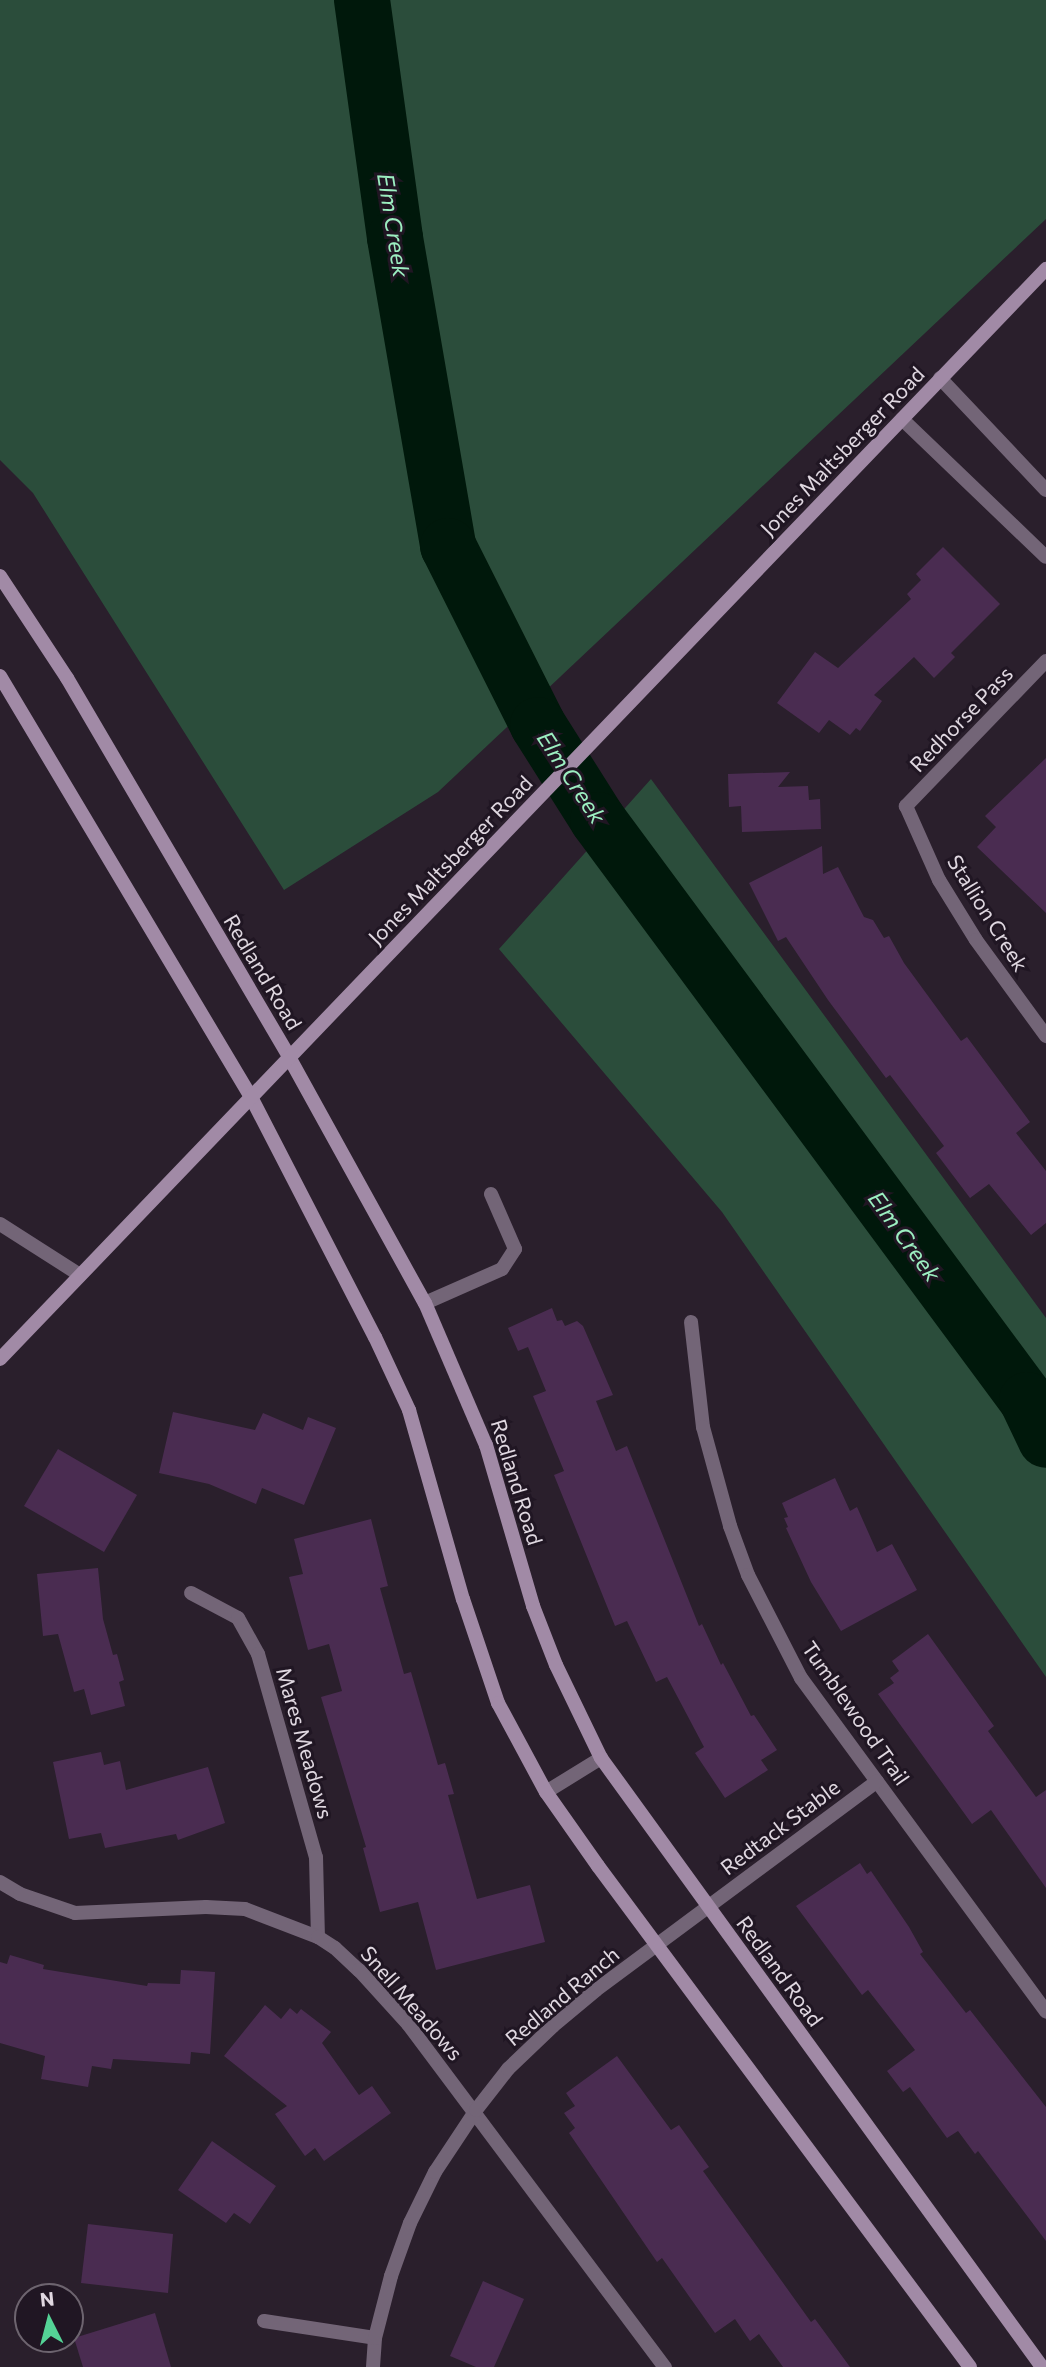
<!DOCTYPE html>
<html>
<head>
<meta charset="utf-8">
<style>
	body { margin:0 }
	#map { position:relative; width:1046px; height:2367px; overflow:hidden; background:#2a1f2c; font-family:Commissioner,sans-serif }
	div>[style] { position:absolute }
	.green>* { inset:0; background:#2b4d3b }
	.river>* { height:56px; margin:-28px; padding:0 28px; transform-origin:28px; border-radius:28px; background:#00180b }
	.building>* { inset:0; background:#4a2c51 }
	.lane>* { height:14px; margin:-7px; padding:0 7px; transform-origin:7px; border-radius:7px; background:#736577 }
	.street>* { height:14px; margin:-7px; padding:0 7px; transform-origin:7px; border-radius:7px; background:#736577 }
	.secondary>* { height:14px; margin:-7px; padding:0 7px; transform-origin:7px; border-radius:7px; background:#a18aa6 }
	span { translate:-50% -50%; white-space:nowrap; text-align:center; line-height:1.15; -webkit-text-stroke:6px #201623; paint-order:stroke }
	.street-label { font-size:21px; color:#e0d8e1 }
	.water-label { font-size:23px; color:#9cefc1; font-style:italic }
	.north { position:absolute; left:14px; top:2283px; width:70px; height:70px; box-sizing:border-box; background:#201623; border:2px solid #6d646f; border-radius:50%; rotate:354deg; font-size:19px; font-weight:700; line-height:28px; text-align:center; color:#e0d8e1 }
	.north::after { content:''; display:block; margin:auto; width:24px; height:32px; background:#54d396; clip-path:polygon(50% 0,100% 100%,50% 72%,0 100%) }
</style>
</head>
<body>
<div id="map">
	<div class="green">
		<i style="clip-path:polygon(0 0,1046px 0,1046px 219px,438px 792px,284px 890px,33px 493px,0 460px)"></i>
		<i style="clip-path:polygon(651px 779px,1046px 1318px,1046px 1677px,722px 1212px,499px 949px)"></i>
	</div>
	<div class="river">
		<i style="left:362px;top:0;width:240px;rotate:82.1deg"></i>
		<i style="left:395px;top:238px;width:313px;rotate:80.2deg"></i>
		<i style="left:448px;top:546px;width:200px;rotate:63.3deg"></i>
		<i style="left:538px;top:725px;width:112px;rotate:57.7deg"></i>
		<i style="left:598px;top:820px;width:721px;rotate:53.51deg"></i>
		<i style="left:1027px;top:1400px;width:44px;rotate:64.6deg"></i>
	</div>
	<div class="building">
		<i style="clip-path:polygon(943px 547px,1000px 604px,951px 653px,955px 657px,934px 678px,914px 657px,874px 695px,882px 701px,860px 731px,856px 728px,850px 735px,829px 720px,819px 733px,777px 703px,815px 652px,838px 668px,911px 599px,907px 594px,921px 580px,916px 574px)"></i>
		<i style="clip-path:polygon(1046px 758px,1046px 913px,977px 847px,996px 827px,985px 816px)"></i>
		<i style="clip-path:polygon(790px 772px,778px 787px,808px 786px,809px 800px,820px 799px,821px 829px,742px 832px,741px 806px,729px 807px,728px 774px)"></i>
		<i style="clip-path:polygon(822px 846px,823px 874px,838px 867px,864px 917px,873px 920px,884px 938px,889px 936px,904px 963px,961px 1041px,967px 1037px,1030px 1122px,1016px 1133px,1046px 1171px,1046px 1223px,1031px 1235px,989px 1184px,970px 1198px,936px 1153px,944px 1146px,890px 1075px,886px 1078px,828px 1000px,786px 937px,778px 941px,749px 883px)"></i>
		<i style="clip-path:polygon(552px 1308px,557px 1321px,562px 1320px,565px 1326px,577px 1321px,583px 1326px,613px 1395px,596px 1401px,616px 1451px,627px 1446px,699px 1626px,702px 1624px,721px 1665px,723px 1663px,751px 1716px,754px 1715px,777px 1750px,761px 1760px,768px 1770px,725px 1798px,695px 1753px,704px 1747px,667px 1677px,656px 1682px,627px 1621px,615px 1626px,554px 1475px,564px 1471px,533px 1396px,546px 1391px,528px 1347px,518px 1351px,508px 1328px)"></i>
		<i style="clip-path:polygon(173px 1412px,255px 1430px,263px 1413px,303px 1430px,308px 1417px,336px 1428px,304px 1505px,262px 1488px,256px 1504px,209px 1484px,159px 1473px)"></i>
		<i style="clip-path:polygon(58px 1449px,137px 1495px,104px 1552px,24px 1506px)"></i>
		<i style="clip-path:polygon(835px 1478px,850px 1511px,857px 1507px,877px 1552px,892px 1544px,917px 1590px,841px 1631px,811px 1582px,786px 1528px,788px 1527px,784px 1518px,788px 1517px,782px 1503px)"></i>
		<i style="clip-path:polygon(371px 1519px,388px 1586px,380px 1588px,404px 1674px,411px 1672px,438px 1765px,445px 1763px,454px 1794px,448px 1795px,477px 1899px,530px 1885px,545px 1942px,436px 1970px,418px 1902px,380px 1912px,363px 1848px,366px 1847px,321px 1697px,342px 1691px,329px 1644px,308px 1650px,289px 1577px,303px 1574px,294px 1539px)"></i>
		<i style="clip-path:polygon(98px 1568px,103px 1619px,113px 1655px,117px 1654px,124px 1680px,119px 1682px,125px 1706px,91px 1715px,84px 1689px,74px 1692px,58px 1634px,43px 1636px,37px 1574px)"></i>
		<i style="clip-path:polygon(928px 1634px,994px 1726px,988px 1731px,1036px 1797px,1046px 1790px,1046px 1888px,991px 1810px,972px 1824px,878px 1694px,894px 1683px,890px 1678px,899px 1671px,892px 1661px)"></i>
		<i style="clip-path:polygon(101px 1752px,104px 1765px,120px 1761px,126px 1790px,208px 1767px,225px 1823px,178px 1840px,176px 1834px,105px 1848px,101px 1833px,69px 1839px,53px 1762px)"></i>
		<i style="clip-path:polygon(860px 1863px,867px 1874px,871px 1871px,909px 1927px,923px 1952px,920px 1954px,966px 2013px,970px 2010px,1046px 2107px,1046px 2241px,978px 2151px,975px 2154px,958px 2131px,947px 2138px,910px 2087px,903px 2092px,887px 2071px,915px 2050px,868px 1990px,862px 1995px,796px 1906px)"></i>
		<i style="clip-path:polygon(10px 1955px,44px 1965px,43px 1969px,147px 1986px,148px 1983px,180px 1984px,181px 1970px,215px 1972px,210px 2054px,191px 2052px,190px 2064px,113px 2059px,111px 2069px,92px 2066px,88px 2087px,41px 2079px,45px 2056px,0 2043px,0 1962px,7px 1964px)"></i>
		<i style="clip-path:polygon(265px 2005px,281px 2019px,290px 2008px,297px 2014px,301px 2009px,331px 2032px,322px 2043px,359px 2095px,372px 2086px,391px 2113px,324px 2161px,315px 2148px,305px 2156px,275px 2114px,287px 2106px,224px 2056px)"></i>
		<i style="clip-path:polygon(617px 2056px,671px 2130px,679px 2125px,709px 2167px,703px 2171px,811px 2322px,815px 2319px,850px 2367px,783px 2367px,759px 2334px,750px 2341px,735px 2319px,715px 2333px,662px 2258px,657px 2262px,569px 2133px,575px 2128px,564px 2113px,575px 2106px,566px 2093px)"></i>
		<i style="clip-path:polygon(212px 2141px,276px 2186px,250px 2224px,234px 2213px,226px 2223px,178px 2190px)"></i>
		<i style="clip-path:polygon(88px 2224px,173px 2234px,168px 2293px,81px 2283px)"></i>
		<i style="clip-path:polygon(483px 2281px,524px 2299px,494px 2367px,476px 2367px,450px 2356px)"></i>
		<i style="clip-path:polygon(155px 2313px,171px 2367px,83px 2367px,74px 2338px)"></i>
	</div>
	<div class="lane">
		<i style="left:0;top:1224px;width:95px;rotate:32.5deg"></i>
		<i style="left:425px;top:1303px;width:84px;rotate:-23.8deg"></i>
		<i style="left:502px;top:1269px;width:24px;rotate:-57deg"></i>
		<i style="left:515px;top:1249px;width:60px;rotate:-113.6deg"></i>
	</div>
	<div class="street">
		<i style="left:940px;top:378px;width:154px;rotate:46.6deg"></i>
		<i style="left:902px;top:419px;width:199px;rotate:43.8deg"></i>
		<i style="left:1046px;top:661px;width:202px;rotate:134deg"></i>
		<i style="left:906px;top:806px;width:81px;rotate:66deg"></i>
		<i style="left:939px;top:880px;width:70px;rotate:58.3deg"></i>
		<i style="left:976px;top:940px;width:119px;rotate:53.9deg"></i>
		<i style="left:691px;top:1322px;width:106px;rotate:83.5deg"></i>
		<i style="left:703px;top:1427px;width:103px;rotate:74.7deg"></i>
		<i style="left:730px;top:1526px;width:52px;rotate:69.8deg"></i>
		<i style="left:748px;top:1575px;width:116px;rotate:62.8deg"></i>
		<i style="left:801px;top:1678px;width:414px;rotate:53.7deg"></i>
		<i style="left:191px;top:1593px;width:53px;rotate:28deg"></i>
		<i style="left:238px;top:1618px;width:41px;rotate:60.9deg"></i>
		<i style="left:258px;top:1654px;width:211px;rotate:74.1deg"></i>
		<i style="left:316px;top:1857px;width:80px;rotate:88.6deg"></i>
		<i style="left:546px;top:1792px;width:65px;rotate:-31.7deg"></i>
		<i style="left:0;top:1882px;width:23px;rotate:31deg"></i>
		<i style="left:20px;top:1894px;width:58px;rotate:19.1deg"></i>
		<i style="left:75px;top:1913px;width:131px;rotate:-2.6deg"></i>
		<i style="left:206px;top:1907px;width:39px;rotate:3deg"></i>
		<i style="left:245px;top:1909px;width:78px;rotate:21deg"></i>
		<i style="left:318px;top:1937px;width:20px;rotate:33deg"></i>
		<i style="left:335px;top:1948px;width:33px;rotate:43deg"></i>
		<i style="left:359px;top:1970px;width:73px;rotate:47.8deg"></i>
		<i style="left:408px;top:2024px;width:429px;rotate:53.2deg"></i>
		<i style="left:264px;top:2321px;width:112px;rotate:8.7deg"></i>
		<i style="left:373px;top:2367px;width:29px;rotate:-86deg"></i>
		<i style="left:375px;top:2338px;width:64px;rotate:-75.5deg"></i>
		<i style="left:391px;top:2276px;width:56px;rotate:-70.3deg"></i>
		<i style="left:410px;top:2223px;width:57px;rotate:-63.9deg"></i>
		<i style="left:435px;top:2172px;width:74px;rotate:-56.5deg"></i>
		<i style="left:476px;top:2110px;width:52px;rotate:-52deg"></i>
		<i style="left:508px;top:2069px;width:62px;rotate:-43.7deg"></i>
		<i style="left:553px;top:2026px;width:56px;rotate:-39.9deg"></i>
		<i style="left:596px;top:1990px;width:350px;rotate:-36.6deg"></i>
	</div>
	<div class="secondary">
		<i style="left:0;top:576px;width:122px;rotate:56.7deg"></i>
		<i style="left:67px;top:678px;width:439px;rotate:59.6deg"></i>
		<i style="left:289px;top:1057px;width:281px;rotate:61.1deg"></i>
		<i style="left:425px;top:1303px;width:155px;rotate:66.8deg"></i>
		<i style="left:486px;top:1445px;width:168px;rotate:73.7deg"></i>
		<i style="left:533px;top:1606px;width:63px;rotate:68.7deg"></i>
		<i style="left:556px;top:1665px;width:103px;rotate:64.2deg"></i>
		<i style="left:601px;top:1758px;width:752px;rotate:54.09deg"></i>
		<i style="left:0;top:676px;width:490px;rotate:59.2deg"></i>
		<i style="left:251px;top:1097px;width:270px;rotate:62.7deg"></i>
		<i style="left:375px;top:1337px;width:81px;rotate:65deg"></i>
		<i style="left:409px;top:1410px;width:197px;rotate:74.1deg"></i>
		<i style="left:463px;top:1599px;width:110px;rotate:71.4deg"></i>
		<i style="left:498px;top:1703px;width:101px;rotate:61.7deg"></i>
		<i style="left:546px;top:1792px;width:90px;rotate:54.9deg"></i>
		<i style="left:598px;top:1866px;width:624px;rotate:53.41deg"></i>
		<i style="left:0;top:1359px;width:1511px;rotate:-46.18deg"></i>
	</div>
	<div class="street-label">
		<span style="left:842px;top:451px;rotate:-46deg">Jones Maltsberger Road</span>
		<span style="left:961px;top:719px;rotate:-46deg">Redhorse Pass</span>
		<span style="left:450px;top:860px;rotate:-46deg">Jones Maltsberger Road</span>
		<span style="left:988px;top:913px;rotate:58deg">Stallion Creek</span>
		<span style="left:263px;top:972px;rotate:59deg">Redland Road</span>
		<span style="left:517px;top:1482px;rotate:73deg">Redland Road</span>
		<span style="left:856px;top:1713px;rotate:55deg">Tumblewood Trail</span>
		<span style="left:305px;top:1743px;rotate:74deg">Mares Meadows</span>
		<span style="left:780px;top:1827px;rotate:-37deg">Redtack Stable</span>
		<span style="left:780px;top:1971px;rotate:54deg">Redland Road</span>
		<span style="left:562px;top:1996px;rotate:-40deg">Redland Ranch</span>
		<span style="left:412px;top:2003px;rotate:49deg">Snell Meadows</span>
	</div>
	<div class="water-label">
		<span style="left:394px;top:225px;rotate:81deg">Elm Creek</span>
		<span style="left:572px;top:777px;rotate:57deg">Elm Creek</span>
		<span style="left:905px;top:1236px;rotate:54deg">Elm Creek</span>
	</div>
	<div class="north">N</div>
</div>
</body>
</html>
